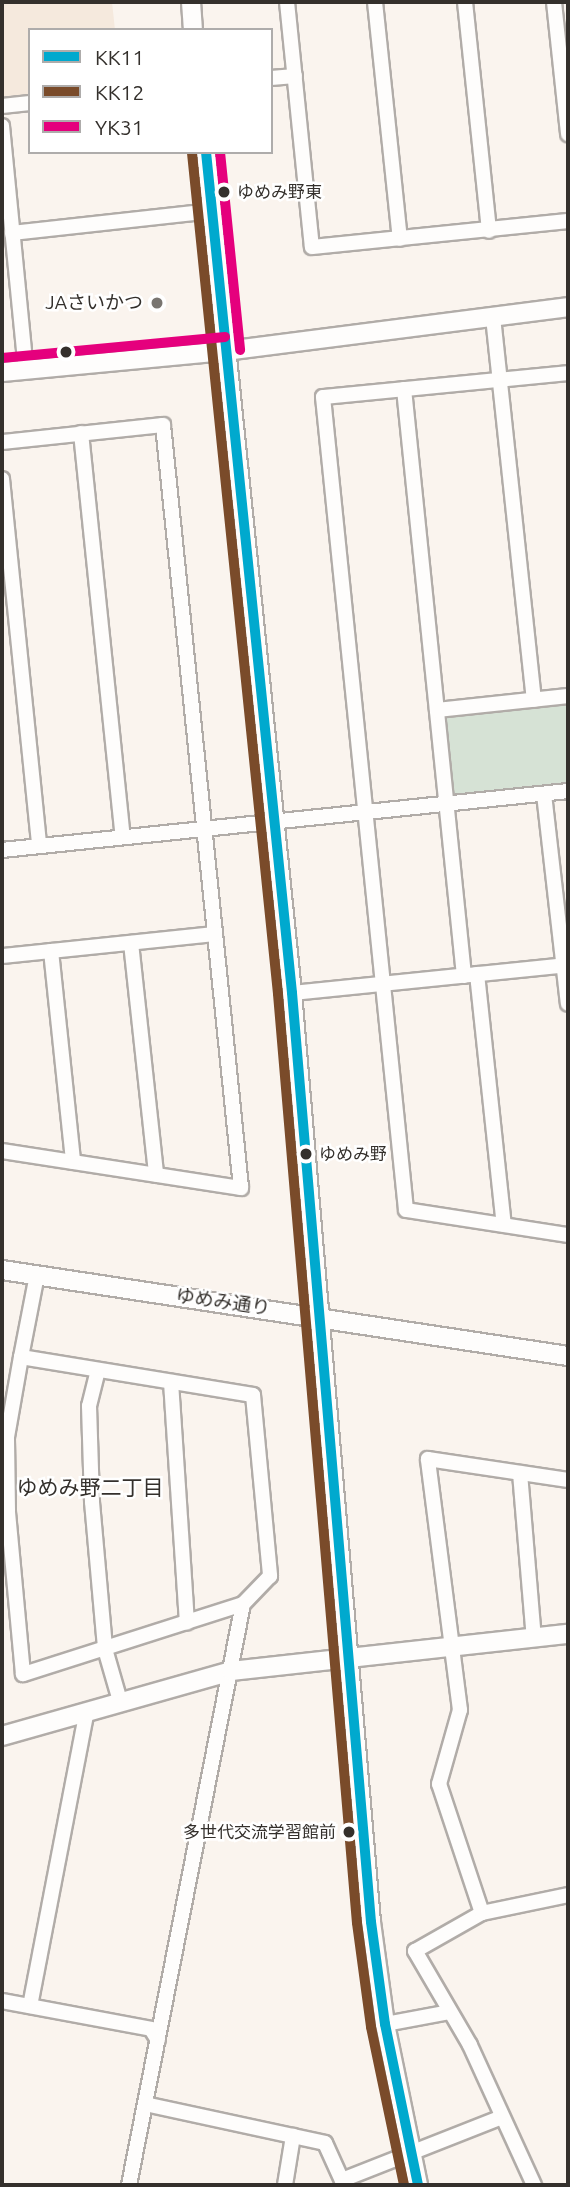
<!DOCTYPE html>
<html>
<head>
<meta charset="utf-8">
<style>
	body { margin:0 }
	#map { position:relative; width:570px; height:2187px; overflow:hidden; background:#faf4ee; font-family:Ubuntu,"Noto Sans JP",sans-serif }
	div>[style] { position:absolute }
	.built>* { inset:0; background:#f5e9dd }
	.green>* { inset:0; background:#d6e2d5 }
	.roads { filter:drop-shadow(2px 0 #b1aca8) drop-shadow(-2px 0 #b1aca8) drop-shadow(0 2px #b1aca8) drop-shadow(0 -2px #b1aca8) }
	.minor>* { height:14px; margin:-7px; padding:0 7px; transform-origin:7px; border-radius:7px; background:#fefdfc }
	.tertiary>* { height:18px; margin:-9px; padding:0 9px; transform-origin:9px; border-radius:9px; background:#fefdfc }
	.bus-1>* { height:10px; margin:-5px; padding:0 5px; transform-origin:5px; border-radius:5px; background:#00a9ce }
	.bus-2>* { height:10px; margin:-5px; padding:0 5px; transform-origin:5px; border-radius:5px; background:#7a4b2a }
	.bus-3>* { height:10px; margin:-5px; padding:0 5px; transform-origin:5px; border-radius:5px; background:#e5007d }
	.dots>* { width:19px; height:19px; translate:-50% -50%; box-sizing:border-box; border:4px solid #fff; border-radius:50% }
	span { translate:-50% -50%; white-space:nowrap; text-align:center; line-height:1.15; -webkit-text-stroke:5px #fff; paint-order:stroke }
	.bus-label { font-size:17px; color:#34302c }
	.left { translate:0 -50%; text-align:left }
	.right { translate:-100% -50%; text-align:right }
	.poi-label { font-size:19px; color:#34302c }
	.street-label { font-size:19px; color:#34302c }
	.neighbourhood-label { font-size:21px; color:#34302c }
	.frame { position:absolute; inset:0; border:4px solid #34302c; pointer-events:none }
	.legend { position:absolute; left:28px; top:28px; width:245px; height:126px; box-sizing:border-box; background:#fff; border:2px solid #aeacab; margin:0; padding:9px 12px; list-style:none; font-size:21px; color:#34302c }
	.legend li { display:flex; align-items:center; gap:14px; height:35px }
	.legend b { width:35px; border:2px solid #aeacab }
</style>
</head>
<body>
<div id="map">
	<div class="built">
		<i style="clip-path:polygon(2px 2px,112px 2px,115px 30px,30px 30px,30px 95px,2px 98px)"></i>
	</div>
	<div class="green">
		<i style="clip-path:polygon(568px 703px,568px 785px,453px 798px,444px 717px)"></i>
	</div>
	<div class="roads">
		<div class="minor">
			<i style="left:287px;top:2px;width:246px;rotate:84.2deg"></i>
			<i style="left:312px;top:247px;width:257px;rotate:-5.8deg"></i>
			<i style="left:375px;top:2px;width:238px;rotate:84deg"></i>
			<i style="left:465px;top:2px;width:230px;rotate:84deg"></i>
			<i style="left:554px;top:2px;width:133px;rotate:83.9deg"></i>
			<i style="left:271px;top:78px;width:24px;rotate:-5deg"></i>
			<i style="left:2px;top:106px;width:28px;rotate:-6deg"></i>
			<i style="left:2px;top:126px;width:245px;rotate:84.4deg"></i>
			<i style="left:12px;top:233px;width:201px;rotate:-6.3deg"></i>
			<i style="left:493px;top:317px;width:385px;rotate:83.9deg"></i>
			<i style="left:568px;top:373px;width:246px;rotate:174.4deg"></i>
			<i style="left:323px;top:397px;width:817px;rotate:84.17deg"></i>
			<i style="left:406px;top:1210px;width:164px;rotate:8.8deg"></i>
			<i style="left:404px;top:389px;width:590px;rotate:84.16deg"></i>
			<i style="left:81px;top:433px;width:406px;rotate:84.1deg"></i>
			<i style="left:2px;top:442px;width:162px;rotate:-6deg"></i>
			<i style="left:163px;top:425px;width:767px;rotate:84.16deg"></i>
			<i style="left:241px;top:1188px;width:242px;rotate:-171.2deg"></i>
			<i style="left:2px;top:479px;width:369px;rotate:84.2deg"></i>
			<i style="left:437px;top:710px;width:132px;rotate:-6.1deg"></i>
			<i style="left:544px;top:794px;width:211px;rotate:83.5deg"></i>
			<i style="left:2px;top:850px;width:569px;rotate:-5.95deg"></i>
			<i style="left:131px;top:943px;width:233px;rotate:83.8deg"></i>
			<i style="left:51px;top:951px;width:212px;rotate:84deg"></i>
			<i style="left:2px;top:956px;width:214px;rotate:-5.9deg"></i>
			<i style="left:477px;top:974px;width:252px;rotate:83.9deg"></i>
			<i style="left:292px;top:993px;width:277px;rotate:-5.8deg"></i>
			<i style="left:21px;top:1357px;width:235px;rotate:9.3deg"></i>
			<i style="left:253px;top:1395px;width:182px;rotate:84.6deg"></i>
			<i style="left:270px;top:1576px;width:39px;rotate:134deg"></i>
			<i style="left:243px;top:1604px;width:231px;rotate:162.3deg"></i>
			<i style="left:23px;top:1674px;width:164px;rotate:-95.3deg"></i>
			<i style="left:8px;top:1511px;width:74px;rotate:-90.8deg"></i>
			<i style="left:7px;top:1437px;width:81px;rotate:-80.1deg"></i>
			<i style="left:21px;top:1357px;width:84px;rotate:-79deg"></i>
			<i style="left:98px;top:1370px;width:37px;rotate:104deg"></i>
			<i style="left:89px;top:1406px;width:96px;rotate:88.2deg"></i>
			<i style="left:92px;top:1502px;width:148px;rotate:84.9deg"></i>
			<i style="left:105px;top:1649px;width:54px;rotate:73.9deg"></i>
			<i style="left:171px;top:1382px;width:241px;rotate:86.2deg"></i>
			<i style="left:520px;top:1473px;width:166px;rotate:85.2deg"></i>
			<i style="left:482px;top:1913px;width:136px;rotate:-108.4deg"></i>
			<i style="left:439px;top:1784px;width:77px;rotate:-74.2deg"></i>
			<i style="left:460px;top:1710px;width:253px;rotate:-97.3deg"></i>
			<i style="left:428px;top:1459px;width:142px;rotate:8.5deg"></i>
			<i style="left:2px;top:2001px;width:152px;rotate:10.6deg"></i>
			<i style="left:151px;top:2029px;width:13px;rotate:58deg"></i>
			<i style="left:30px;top:2006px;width:300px;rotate:-79.1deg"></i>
			<i style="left:385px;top:2024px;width:65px;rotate:-10.6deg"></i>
			<i style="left:145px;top:2104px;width:184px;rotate:12.2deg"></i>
			<i style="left:325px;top:2143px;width:46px;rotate:65.7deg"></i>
			<i style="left:342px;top:2180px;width:172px;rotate:-21.5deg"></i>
			<i style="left:129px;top:2185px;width:592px;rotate:-78.9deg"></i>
			<i style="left:285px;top:2185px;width:50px;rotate:-80.7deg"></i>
			<i style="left:534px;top:2185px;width:154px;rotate:-114.6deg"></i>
			<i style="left:470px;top:2045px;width:109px;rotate:-120.3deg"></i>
			<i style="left:415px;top:1951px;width:77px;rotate:-29.6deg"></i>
			<i style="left:482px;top:1913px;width:88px;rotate:-11.8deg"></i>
		</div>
		<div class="tertiary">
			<i style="left:191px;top:2px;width:28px;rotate:86deg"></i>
			<i style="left:206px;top:152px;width:845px;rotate:84.16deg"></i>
			<i style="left:292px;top:993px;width:932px;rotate:85.14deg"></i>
			<i style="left:371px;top:1922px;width:103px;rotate:82.2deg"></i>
			<i style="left:385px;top:2024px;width:164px;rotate:78.4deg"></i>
			<i style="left:2px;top:372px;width:225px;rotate:-5.4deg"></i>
			<i style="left:226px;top:351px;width:345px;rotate:-7.3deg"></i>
			<i style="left:2px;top:1270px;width:572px;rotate:8.64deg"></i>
			<i style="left:2px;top:1736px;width:238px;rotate:-15.8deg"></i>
			<i style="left:231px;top:1671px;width:339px;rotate:-6.3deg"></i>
		</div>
	</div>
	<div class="bus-1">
		<i style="left:206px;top:152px;width:845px;rotate:84.16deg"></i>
		<i style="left:292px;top:993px;width:932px;rotate:85.14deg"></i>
		<i style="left:371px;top:1922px;width:103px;rotate:82.2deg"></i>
		<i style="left:385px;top:2024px;width:164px;rotate:78.4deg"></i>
	</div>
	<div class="bus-2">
		<i style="left:192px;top:153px;width:845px;rotate:84.16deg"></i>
		<i style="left:278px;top:994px;width:932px;rotate:85.14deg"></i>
		<i style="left:357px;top:1923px;width:105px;rotate:82.3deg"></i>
		<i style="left:371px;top:2027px;width:161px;rotate:78.2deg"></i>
	</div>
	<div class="bus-3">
		<i style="left:220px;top:152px;width:199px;rotate:84.2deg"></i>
		<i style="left:2px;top:358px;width:224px;rotate:-5.4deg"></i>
	</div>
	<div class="dots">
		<i style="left:224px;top:192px;background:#34302c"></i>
		<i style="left:157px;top:303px;background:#797570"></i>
		<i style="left:66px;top:352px;background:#34302c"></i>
		<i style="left:306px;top:1154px;background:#34302c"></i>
		<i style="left:349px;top:1832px;background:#34302c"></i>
	</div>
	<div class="bus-label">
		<span class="left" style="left:237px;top:192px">ゆめみ野東</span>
		<span class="left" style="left:319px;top:1154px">ゆめみ野</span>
		<span class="right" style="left:336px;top:1832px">多世代交流学習館前</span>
	</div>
	<div class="poi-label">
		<span class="right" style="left:143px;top:303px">JAさいかつ</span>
	</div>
	<div class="street-label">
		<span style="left:223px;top:1302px;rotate:8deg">ゆめみ通り</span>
	</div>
	<div class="neighbourhood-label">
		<span style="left:90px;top:1487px">ゆめみ野二丁目</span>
	</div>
	<div class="frame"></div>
	<ul class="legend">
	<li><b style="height:9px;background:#00a9ce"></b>KK11</li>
	<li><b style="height:9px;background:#7a4b2a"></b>KK12</li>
	<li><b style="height:9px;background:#e5007d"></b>YK31</li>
	</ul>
</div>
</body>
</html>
